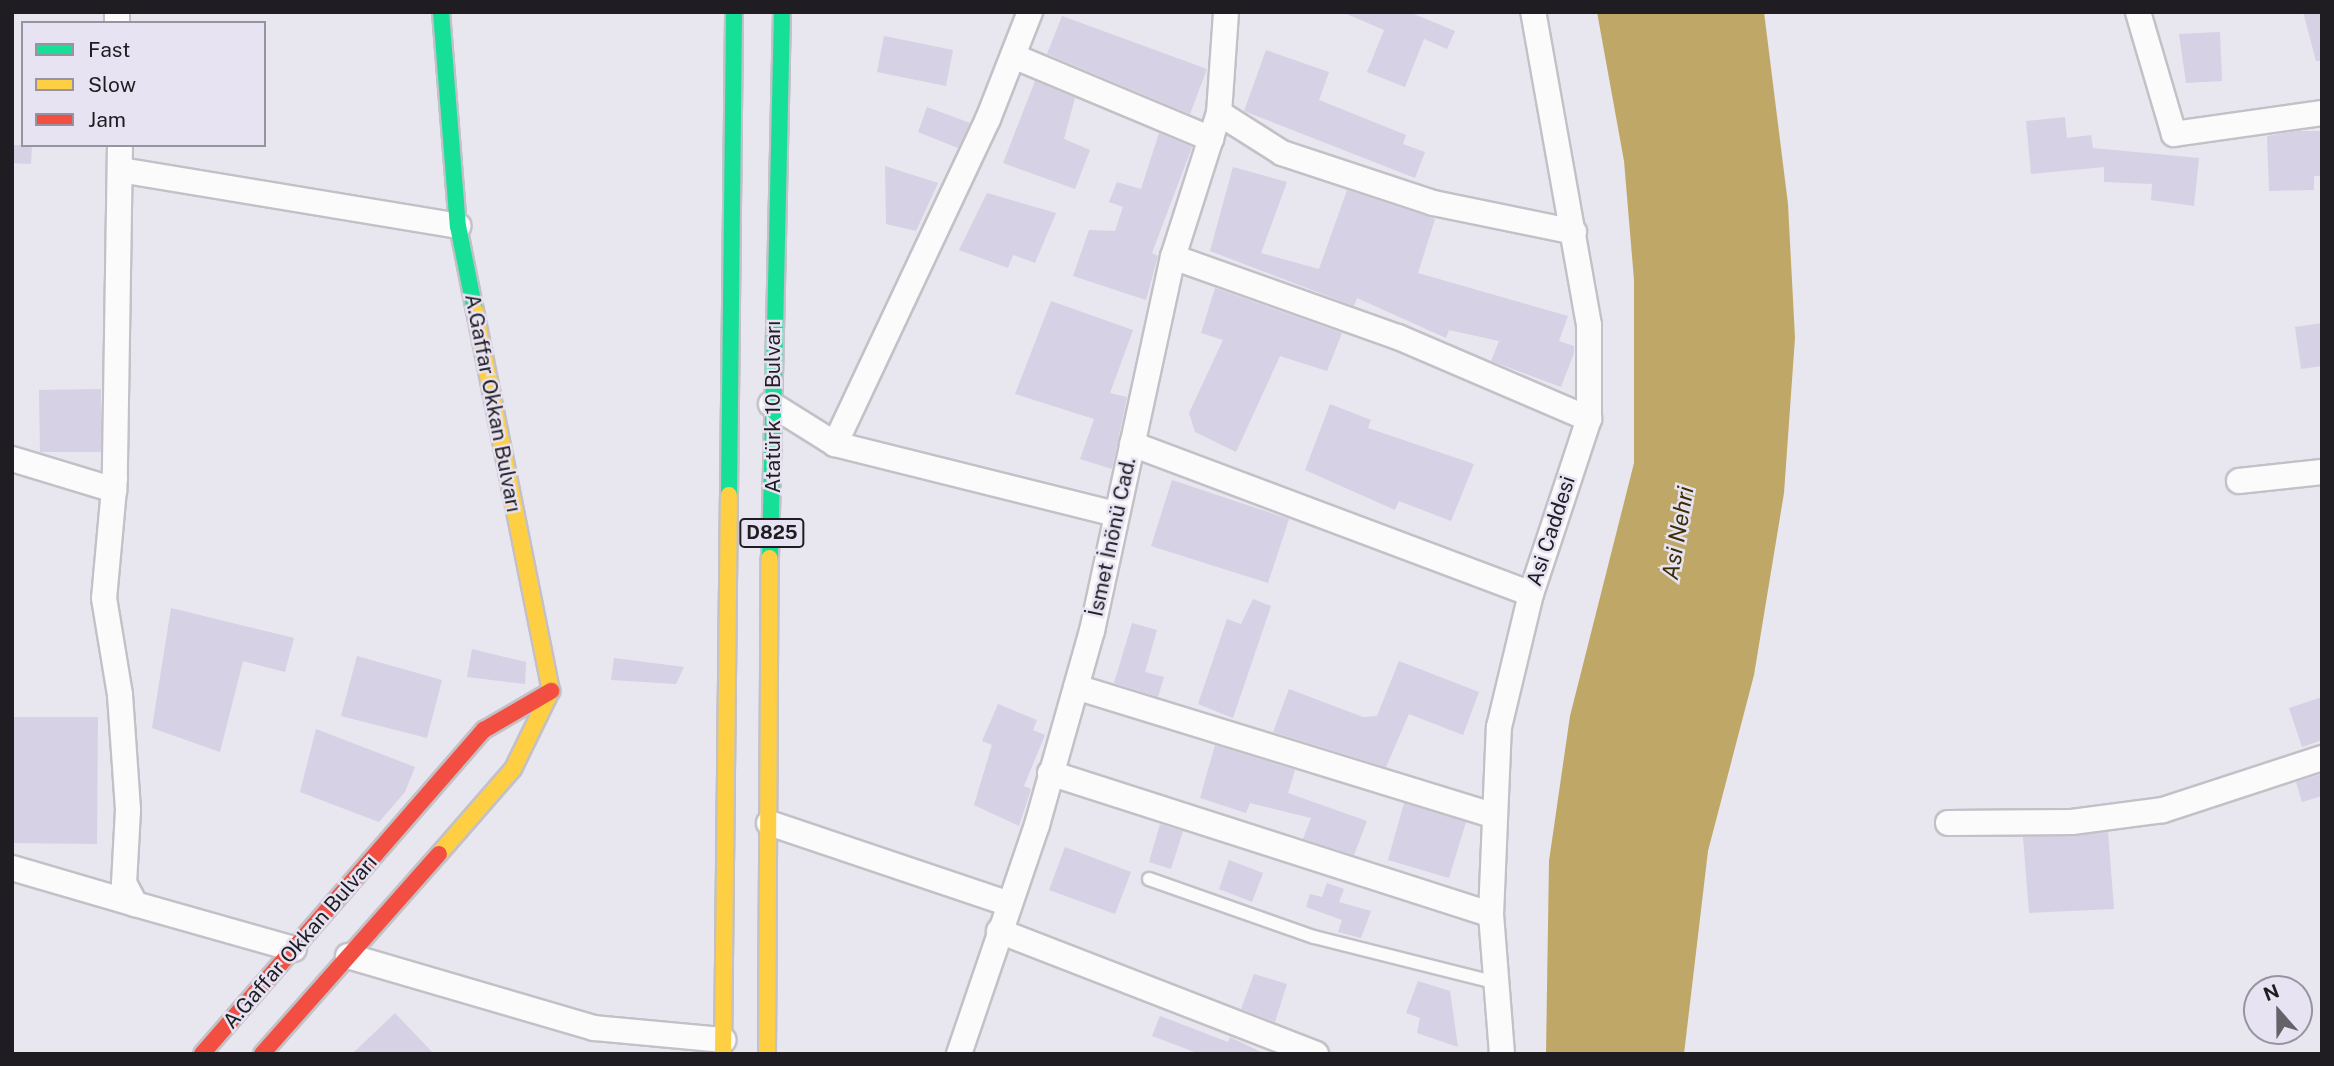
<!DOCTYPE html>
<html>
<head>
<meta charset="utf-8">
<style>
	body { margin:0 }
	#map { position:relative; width:2334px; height:1066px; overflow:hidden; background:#e8e6ee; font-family:"Public Sans",sans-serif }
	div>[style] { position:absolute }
	.water>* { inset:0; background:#bfa867 }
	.building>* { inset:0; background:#d6d1e4 }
	.roads { filter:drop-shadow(2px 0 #c3c1c7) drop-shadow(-2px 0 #c3c1c7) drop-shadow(0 2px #c3c1c7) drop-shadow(0 -2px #c3c1c7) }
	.lane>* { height:12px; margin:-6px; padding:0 6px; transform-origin:6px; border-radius:6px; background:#fcfbfc }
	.street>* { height:24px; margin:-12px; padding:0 12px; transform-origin:12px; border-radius:12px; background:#fcfbfc }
	.fast>* { height:16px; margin:-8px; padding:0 8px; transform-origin:8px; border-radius:8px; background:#16e098 }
	.slow>* { height:16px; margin:-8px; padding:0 8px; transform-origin:8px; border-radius:8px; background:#ffcf43 }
	.jam>* { height:16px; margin:-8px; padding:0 8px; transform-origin:8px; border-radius:8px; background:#f24e42 }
	span { translate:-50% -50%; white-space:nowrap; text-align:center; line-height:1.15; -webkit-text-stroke:5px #e7e3f2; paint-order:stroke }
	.shield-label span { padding:2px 5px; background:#e7e3f2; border:2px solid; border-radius:5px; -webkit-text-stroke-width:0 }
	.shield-label { font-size:19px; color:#1f1d22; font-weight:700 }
	.street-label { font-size:21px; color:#1f1d22 }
	.water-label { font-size:23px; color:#3b2e04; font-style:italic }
	.frame { position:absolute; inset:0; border:14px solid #1f1d22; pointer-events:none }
	.legend { position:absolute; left:21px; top:21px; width:245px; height:126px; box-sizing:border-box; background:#e7e3f2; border:2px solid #97949f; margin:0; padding:9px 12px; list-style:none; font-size:21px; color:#1f1d22 }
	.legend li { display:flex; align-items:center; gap:14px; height:35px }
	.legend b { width:35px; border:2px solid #97949f }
	.north { position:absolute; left:2243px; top:975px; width:70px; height:70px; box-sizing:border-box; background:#e7e3f2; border:2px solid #97949f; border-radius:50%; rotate:339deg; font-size:19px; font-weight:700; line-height:28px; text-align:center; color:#1f1d22 }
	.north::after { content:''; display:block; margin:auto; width:24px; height:32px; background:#656369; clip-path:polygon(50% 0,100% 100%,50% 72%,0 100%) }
</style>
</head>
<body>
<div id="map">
	<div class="water">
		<i style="clip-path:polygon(1597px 12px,1764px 12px,1788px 204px,1795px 338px,1784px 493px,1754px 675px,1708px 851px,1684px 1054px,1546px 1054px,1549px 861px,1570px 716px,1634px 463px,1634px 280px,1624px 161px)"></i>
	</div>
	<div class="building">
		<i style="clip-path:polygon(1342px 12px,1409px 12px,1455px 31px,1447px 49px,1424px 39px,1405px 87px,1367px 72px,1384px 30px)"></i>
		<i style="clip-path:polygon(2303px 12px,2322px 12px,2322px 61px,2316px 61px)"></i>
		<i style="clip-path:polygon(1062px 16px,1207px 69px,1190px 114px,1047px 54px)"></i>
		<i style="clip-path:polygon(2220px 32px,2222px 81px,2186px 83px,2179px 34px)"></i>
		<i style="clip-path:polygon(884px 36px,953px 50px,946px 86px,877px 72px)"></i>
		<i style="clip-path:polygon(1266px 50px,1329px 72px,1319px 100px,1406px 135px,1403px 144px,1425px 152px,1415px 178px,1244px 111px)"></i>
		<i style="clip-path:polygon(1035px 81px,1075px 98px,1064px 139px,1090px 150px,1075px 189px,1003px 163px)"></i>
		<i style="clip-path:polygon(927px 107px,970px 123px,958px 148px,918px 132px)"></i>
		<i style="clip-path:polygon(2065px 117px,2067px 138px,2091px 135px,2093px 148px,2199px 158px,2194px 206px,2151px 200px,2152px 184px,2104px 182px,2104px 167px,2031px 174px,2026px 121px)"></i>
		<i style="clip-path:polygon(2298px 131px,2322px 131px,2322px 176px,2314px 176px,2314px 190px,2269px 191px,2267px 136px)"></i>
		<i style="clip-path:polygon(1159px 133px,1192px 147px,1152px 253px,1158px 256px,1146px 300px,1073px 276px,1089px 230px,1115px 231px,1123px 207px,1109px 202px,1117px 182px,1141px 189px)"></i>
		<i style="clip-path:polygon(12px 145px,32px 145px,31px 164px,12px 163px)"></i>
		<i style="clip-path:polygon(885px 166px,938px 183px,916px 231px,886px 224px)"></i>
		<i style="clip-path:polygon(1233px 167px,1287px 182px,1261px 253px,1319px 269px,1347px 190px,1435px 219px,1418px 273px,1568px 316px,1559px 341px,1574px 346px,1574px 353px,1561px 387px,1491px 361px,1499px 341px,1449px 330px,1446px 338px,1357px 298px,1354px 306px,1210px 251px)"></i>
		<i style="clip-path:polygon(987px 193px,1056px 213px,1035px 263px,1013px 255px,1008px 268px,959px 250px)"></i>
		<i style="clip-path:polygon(1215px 288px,1342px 333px,1327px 371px,1280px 356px,1236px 452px,1195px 432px,1189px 413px,1223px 340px,1201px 333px)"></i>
		<i style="clip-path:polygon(1051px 301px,1133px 330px,1110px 393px,1127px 397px,1112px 469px,1080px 459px,1094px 419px,1015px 394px)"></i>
		<i style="clip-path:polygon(2322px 323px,2322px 366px,2301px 369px,2295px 327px)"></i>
		<i style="clip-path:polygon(101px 389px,101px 452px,40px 452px,39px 390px)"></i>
		<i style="clip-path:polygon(1330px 404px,1371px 420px,1368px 428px,1474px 464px,1451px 521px,1399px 501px,1395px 510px,1305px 470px)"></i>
		<i style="clip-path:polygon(1172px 480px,1289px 519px,1268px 583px,1151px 546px)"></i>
		<i style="clip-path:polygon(1253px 599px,1271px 606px,1233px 718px,1198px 704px,1227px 619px,1241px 624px)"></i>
		<i style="clip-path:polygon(171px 608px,294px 638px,285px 672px,243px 661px,220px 752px,152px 728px)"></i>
		<i style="clip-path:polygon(1132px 623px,1157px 630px,1145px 672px,1164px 677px,1158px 697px,1114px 683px)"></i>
		<i style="clip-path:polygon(472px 649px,526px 662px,525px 684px,467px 677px)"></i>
		<i style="clip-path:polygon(357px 656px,442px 680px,427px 738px,341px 716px)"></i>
		<i style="clip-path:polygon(614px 658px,684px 667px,676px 684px,611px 680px)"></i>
		<i style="clip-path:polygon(1399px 661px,1479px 692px,1463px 735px,1409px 714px,1386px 767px,1273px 732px,1289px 689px,1363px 717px,1377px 716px)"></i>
		<i style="clip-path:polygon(2322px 697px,2322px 740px,2302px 747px,2289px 708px)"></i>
		<i style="clip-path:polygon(998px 704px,1037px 720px,1033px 730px,1045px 735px,1024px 786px,1031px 789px,1019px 826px,974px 805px,992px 745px,982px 741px)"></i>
		<i style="clip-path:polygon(12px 717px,98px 717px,97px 844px,12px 843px)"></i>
		<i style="clip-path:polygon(316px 729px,415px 767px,405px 792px,379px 822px,300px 792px)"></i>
		<i style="clip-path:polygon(1215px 745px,1295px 770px,1288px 793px,1367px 821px,1354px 855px,1303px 839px,1311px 818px,1250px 803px,1246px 813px,1200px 798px)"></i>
		<i style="clip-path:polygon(2322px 774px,2322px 796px,2302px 802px,2296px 782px)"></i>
		<i style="clip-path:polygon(1404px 803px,1466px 822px,1449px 878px,1388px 860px)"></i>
		<i style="clip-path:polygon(1160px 824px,1183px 831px,1171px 869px,1149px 862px)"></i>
		<i style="clip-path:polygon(2108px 832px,2114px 909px,2029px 913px,2023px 837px)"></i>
		<i style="clip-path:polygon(1065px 847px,1131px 872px,1115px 914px,1049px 890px)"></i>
		<i style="clip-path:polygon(1229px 860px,1263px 873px,1252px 902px,1219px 889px)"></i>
		<i style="clip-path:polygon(1327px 883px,1344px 889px,1339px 902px,1371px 911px,1361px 938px,1338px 932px,1342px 920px,1306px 907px,1310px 894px,1322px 897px)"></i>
		<i style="clip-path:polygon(1254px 974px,1287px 984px,1275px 1022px,1241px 1009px)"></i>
		<i style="clip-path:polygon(1418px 981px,1450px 991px,1458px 1047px,1417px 1033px,1420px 1018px,1406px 1013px)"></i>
		<i style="clip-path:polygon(395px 1013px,434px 1054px,352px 1054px)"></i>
		<i style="clip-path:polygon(1160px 1016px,1228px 1042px,1230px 1037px,1265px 1054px,1200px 1054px,1152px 1036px)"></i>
	</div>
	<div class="roads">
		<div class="lane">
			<i style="left:1149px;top:879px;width:175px;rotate:19.4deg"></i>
			<i style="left:1314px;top:937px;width:185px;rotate:14.1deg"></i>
		</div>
		<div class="street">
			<i style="left:117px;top:12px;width:11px;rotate:90deg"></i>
			<i style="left:2138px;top:12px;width:127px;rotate:73.6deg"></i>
			<i style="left:2174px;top:134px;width:149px;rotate:-8.1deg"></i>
			<i style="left:1013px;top:56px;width:215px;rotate:22.7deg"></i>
			<i style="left:1219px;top:113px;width:75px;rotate:32.4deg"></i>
			<i style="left:1282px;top:153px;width:159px;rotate:18.3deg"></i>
			<i style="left:1433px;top:203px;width:144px;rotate:11.6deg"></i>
			<i style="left:120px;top:145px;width:333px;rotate:90.9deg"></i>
			<i style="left:115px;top:478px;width:121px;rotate:95.2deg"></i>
			<i style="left:104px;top:598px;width:98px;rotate:80.6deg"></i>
			<i style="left:120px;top:695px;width:115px;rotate:86deg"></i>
			<i style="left:128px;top:810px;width:73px;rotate:93.1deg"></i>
			<i style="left:124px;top:883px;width:24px;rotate:62deg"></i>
			<i style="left:135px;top:904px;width:165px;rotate:15.8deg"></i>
			<i style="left:121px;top:170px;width:342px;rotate:9.4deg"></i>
			<i style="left:1173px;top:257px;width:239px;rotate:19.6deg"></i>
			<i style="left:1398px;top:337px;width:208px;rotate:23.2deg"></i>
			<i style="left:771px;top:404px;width:75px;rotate:32deg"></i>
			<i style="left:835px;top:444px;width:290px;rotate:14deg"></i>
			<i style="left:835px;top:444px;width:359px;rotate:-64.8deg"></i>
			<i style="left:988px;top:119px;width:115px;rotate:-68.6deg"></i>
			<i style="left:1132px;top:444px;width:426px;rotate:20.6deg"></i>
			<i style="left:12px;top:459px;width:107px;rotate:16.9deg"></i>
			<i style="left:2239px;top:481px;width:83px;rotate:-6.2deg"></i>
			<i style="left:1076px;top:687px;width:436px;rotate:17.1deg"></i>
			<i style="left:1050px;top:773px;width:463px;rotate:17.8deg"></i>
			<i style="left:769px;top:823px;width:253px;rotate:18.6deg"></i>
			<i style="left:1948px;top:823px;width:124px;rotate:-0.5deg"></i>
			<i style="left:2072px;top:822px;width:92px;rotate:-7.5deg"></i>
			<i style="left:2163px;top:810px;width:167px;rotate:-18.1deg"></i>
			<i style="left:12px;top:868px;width:128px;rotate:16.3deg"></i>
			<i style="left:999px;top:931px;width:340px;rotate:21.2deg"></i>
			<i style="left:348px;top:956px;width:256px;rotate:16.3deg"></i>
			<i style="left:594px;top:1028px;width:130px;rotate:5.3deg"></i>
			<i style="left:959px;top:1054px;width:242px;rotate:-71.2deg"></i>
			<i style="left:1037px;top:825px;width:202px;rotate:-74.2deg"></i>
			<i style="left:1092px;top:631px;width:383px;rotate:-77.8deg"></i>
			<i style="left:1173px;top:257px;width:151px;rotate:-72.3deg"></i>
			<i style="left:1219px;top:113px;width:101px;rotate:-86deg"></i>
			<i style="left:1502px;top:1054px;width:139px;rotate:-94.5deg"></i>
			<i style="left:1491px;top:915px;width:188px;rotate:-87.6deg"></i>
			<i style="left:1499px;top:727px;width:137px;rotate:-76.5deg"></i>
			<i style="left:1531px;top:594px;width:184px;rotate:-71.7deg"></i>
			<i style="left:1589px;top:419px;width:94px;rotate:-90deg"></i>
			<i style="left:1589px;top:325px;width:318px;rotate:-100.1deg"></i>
		</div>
		<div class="fast">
			<i style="left:441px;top:12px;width:215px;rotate:85.5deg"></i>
			<i style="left:458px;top:226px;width:87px;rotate:78.7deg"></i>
			<i style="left:729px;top:495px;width:483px;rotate:-89.4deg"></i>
			<i style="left:770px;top:558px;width:546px;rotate:-88.74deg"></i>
		</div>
		<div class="slow">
			<i style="left:439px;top:854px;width:113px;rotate:-49deg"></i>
			<i style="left:513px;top:769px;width:87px;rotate:-64deg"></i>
			<i style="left:551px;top:691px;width:388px;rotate:-101.3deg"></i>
			<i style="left:723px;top:1054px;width:559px;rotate:-89.39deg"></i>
			<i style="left:767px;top:1054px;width:496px;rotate:-89.7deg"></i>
		</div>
		<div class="jam">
			<i style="left:202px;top:1054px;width:430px;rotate:-49deg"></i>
			<i style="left:484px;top:730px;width:78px;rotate:-30.2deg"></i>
			<i style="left:262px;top:1054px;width:267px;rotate:-48.5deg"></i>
		</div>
	</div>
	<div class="shield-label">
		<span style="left:772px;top:533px">D825</span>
	</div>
	<div class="street-label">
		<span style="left:493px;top:403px;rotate:79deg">A.Gaffar Okkan Bulvarı</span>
		<span style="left:773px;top:407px;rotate:-90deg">Atatürk 10 Bulvarı</span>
		<span style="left:1551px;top:531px;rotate:-72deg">Asi Caddesi</span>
		<span style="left:1112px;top:537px;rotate:-78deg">İsmet İnönü Cad.</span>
		<span style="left:300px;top:942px;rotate:-49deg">A.Gaffar Okkan Bulvarı</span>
	</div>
	<div class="water-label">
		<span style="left:1678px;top:533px;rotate:-80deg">Asi Nehri</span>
	</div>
	<div class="frame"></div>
	<ul class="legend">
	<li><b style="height:9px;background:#16e098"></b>Fast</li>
	<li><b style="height:9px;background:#ffcf43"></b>Slow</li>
	<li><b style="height:9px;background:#f24e42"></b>Jam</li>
	</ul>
	<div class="north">N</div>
</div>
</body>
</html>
